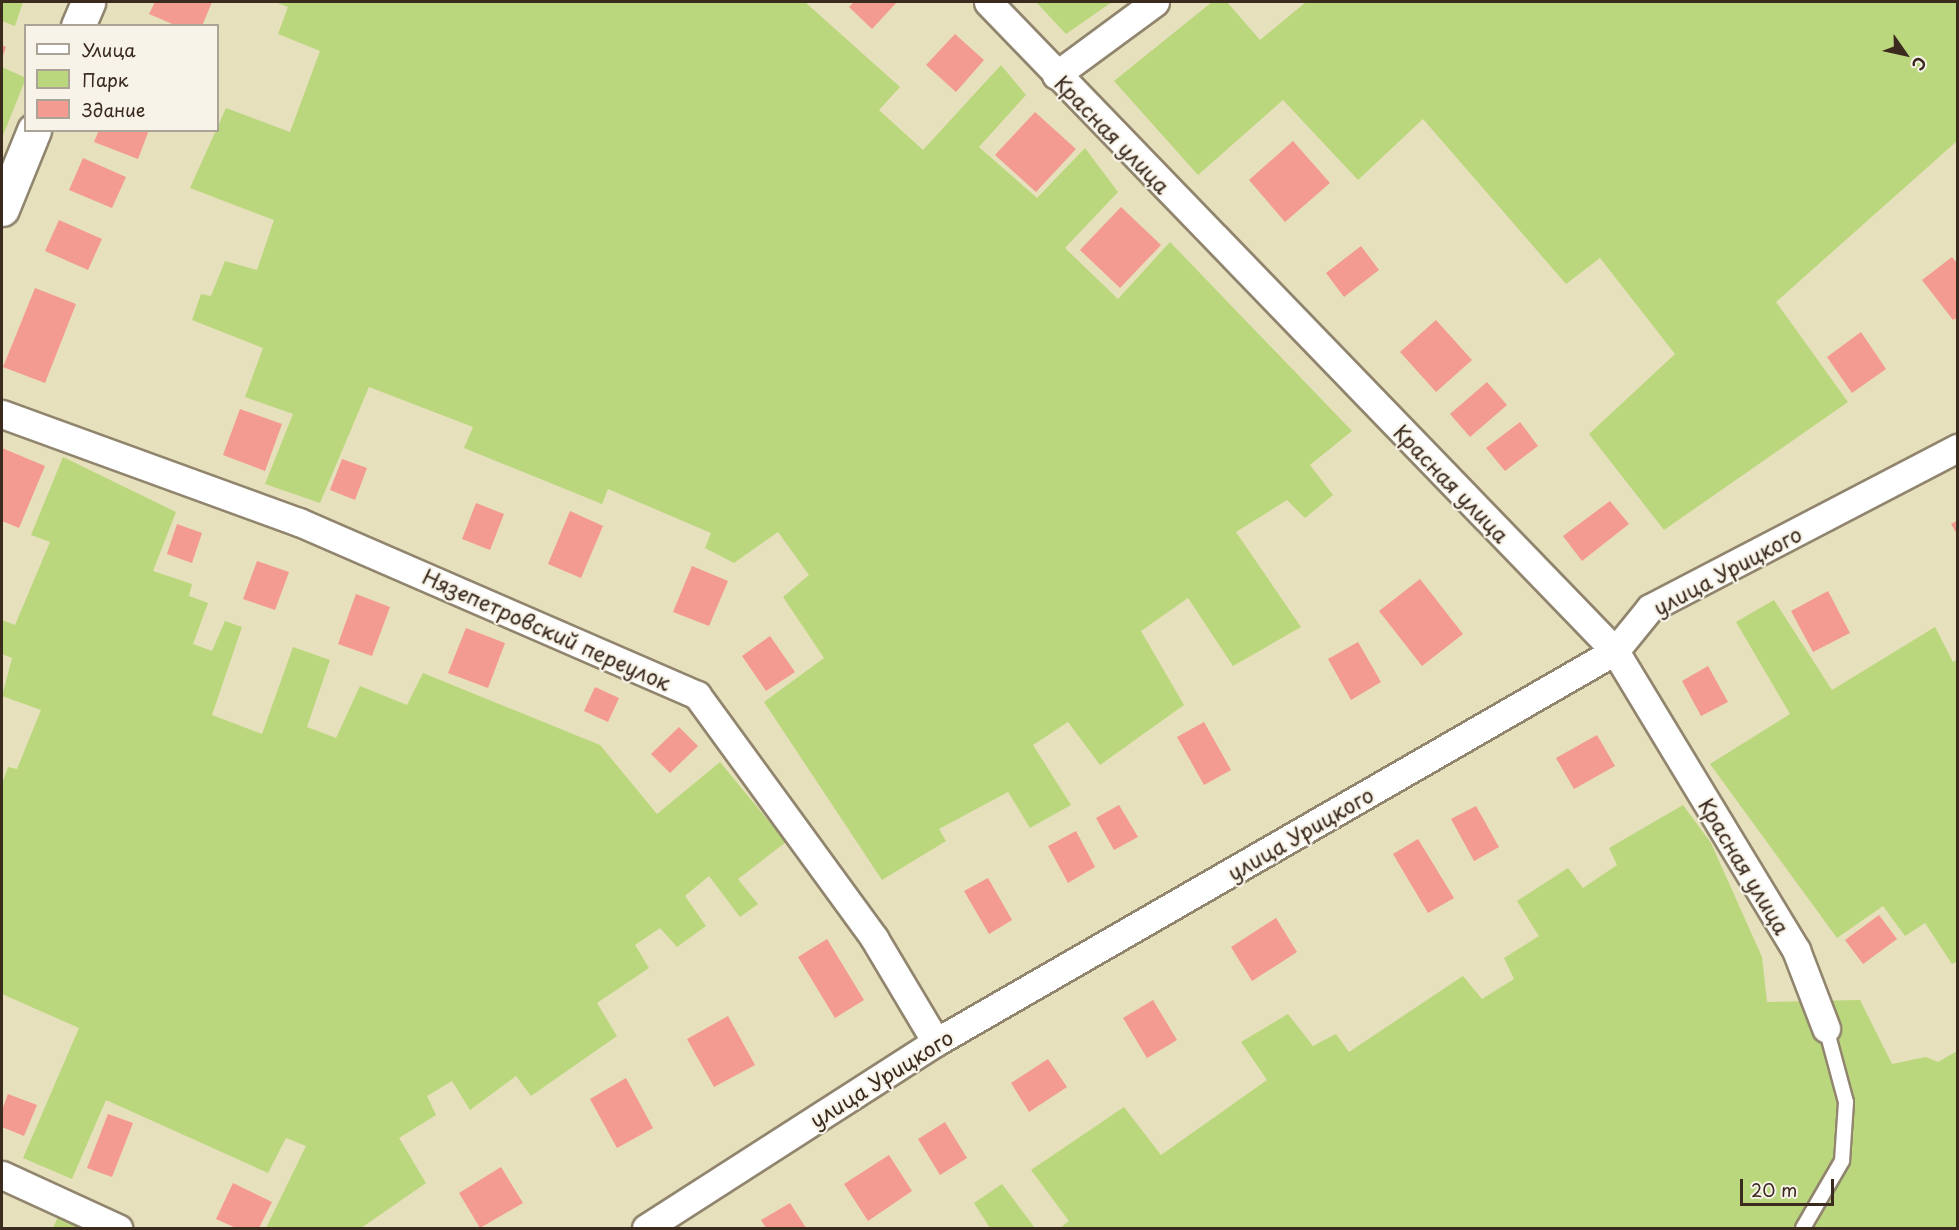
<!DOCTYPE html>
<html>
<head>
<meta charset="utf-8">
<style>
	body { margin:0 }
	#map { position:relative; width:1959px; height:1230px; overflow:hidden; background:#e7e0bd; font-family:"Playpen Sans",sans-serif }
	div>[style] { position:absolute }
	.green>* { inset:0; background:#bad77d }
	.building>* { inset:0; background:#f39a91 }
	.roads { filter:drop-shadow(2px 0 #91856e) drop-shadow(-2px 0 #91856e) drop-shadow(0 2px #91856e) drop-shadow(0 -2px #91856e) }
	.lane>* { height:14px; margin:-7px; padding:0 7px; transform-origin:7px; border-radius:7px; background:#fff }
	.street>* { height:27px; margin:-13.5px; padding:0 13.5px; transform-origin:13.5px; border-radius:13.5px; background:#fff }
	.secondary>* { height:33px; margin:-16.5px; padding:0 16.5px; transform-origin:16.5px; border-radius:16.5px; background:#fff }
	span { translate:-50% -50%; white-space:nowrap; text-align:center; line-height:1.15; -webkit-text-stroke:4.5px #f7f3e8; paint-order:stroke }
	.street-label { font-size:21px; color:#3b2a1e }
	.frame { position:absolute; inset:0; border:3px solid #3b2a1e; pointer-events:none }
	.legend { position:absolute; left:24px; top:24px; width:195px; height:108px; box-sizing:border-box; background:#f7f3e8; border:2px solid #aca397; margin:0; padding:8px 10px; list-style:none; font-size:18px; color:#3b2a1e }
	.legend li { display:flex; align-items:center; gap:12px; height:30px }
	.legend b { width:30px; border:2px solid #aca397 }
	.north { position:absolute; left:1875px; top:24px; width:60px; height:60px; -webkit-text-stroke:4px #f7f3e8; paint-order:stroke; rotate:124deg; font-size:16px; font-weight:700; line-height:24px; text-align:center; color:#3b2a1e }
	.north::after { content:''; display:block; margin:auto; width:21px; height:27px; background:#3b2a1e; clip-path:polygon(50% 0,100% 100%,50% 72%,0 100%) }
	.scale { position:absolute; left:1740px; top:1179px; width:94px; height:27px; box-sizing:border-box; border:3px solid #3b2a1e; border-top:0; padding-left:8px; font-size:18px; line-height:21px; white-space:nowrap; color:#3b2a1e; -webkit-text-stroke:4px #f7f3e8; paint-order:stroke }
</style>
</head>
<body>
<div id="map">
	<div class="green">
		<i style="clip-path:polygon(2px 2px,23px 2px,15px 26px,2px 21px)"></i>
		<i style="clip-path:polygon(275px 2px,805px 2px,900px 87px,879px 110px,923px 150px,1001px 65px,1026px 95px,979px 147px,1037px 198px,1085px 148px,1118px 192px,1065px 248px,1118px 299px,1170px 242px,1352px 431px,1310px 465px,1333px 495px,1305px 518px,1287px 500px,1236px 532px,1301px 627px,1233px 666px,1188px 598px,1141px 631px,1184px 705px,1100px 765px,1068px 722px,1033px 745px,1071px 805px,1030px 828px,1008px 792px,939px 829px,946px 841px,882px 880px,764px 702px,824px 658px,783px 597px,809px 575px,778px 532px,734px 563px,705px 548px,711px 533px,608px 489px,602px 504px,464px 448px,473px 427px,369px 387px,320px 503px,265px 484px,293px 414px,245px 397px,263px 348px,192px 320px,201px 294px,211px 296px,225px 261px,257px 270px,274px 220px,190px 188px,226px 108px,290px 132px,320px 51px,278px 34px,288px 7px)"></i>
		<i style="clip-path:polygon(1036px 2px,1112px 2px,1066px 34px)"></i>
		<i style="clip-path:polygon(1212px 2px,1227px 2px,1260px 40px,1306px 2px,1957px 2px,1957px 141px,1776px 302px,1848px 402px,1664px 530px,1589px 434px,1675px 354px,1600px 258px,1566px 284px,1423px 119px,1358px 180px,1283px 100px,1198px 175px,1114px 81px)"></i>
		<i style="clip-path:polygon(2px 67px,26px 78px,2px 138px)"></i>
		<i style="clip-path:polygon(63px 457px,176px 512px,153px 571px,192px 584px,189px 596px,208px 603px,193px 644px,212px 651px,225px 621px,242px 627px,212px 715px,262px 734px,293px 647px,330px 660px,307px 727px,336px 738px,360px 686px,407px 705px,423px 673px,600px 745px,657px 814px,720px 762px,786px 842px,738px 879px,758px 904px,740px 917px,709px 876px,685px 896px,706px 926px,677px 947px,660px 928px,635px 945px,649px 968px,597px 1003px,617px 1036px,531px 1096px,516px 1076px,470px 1110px,452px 1081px,427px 1096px,436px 1115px,399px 1138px,426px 1183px,361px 1228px,266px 1228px,306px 1146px,286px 1138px,268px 1173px,106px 1100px,72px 1179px,23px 1158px,79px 1028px,2px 994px,2px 784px,8px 767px,17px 769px,41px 710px,2px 696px,12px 658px,2px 654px,2px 620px,15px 625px,50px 542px,31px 535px)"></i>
		<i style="clip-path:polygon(1774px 600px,1832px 690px,1935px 627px,1953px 662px,1957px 659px,1958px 961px,1952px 964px,1925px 923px,1905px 936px,1883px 906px,1837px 938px,1710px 764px,1790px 714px,1736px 622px)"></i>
		<i style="clip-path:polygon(1683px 805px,1711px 843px,1762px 957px,1767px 1002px,1860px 1000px,1892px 1064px,1926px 1057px,1938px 1062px,1957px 1051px,1957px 1228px,1060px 1228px,1069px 1221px,1031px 1170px,1124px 1107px,1161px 1155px,1267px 1080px,1241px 1042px,1288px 1014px,1313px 1046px,1336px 1034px,1349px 1052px,1463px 976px,1482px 999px,1514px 979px,1504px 958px,1539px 936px,1517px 901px,1568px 868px,1583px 888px,1617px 865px,1609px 848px)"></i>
		<i style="clip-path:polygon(1002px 1184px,1035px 1228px,990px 1228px,974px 1203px)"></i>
		<i style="clip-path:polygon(58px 1217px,81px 1228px,53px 1228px)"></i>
	</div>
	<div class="building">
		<i style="clip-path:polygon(155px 2px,212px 2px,202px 26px,177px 26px,149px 14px)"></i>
		<i style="clip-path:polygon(854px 2px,897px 2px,872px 29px,849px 7px)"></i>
		<i style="clip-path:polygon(955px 34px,984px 60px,956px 92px,926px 65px)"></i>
		<i style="clip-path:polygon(2px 45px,6px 47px,2px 59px)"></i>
		<i style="clip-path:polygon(1035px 112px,1076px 149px,1036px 192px,995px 155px)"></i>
		<i style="clip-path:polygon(99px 130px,149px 130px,138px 159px,94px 142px)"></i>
		<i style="clip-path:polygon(1293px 141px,1330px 183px,1285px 222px,1249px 180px)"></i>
		<i style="clip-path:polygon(83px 158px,126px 177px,112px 208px,69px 190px)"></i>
		<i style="clip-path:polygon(1121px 207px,1161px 245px,1120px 288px,1080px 250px)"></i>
		<i style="clip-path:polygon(59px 220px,102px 239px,88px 270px,45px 251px)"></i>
		<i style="clip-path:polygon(1361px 246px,1379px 270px,1344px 297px,1326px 273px)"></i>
		<i style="clip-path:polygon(1952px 257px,1958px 264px,1958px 317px,1953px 320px,1922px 280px)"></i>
		<i style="clip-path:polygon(35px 288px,76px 304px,45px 383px,3px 367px)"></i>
		<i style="clip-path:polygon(1436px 320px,1472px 360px,1436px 392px,1400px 352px)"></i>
		<i style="clip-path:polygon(1861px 332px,1886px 369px,1852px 393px,1827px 357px)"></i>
		<i style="clip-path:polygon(1487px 382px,1507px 405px,1470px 437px,1450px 414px)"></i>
		<i style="clip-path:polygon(240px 409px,282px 424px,265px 471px,223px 455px)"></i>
		<i style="clip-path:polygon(1520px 422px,1538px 446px,1505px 471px,1486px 448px)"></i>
		<i style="clip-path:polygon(2px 448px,45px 466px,19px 528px,2px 521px)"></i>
		<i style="clip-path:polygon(342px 459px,367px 468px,355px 500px,330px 490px)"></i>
		<i style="clip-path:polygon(1610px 501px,1629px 524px,1582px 561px,1563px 536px)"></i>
		<i style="clip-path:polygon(476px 503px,504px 514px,490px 550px,462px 539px)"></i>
		<i style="clip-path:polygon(570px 511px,603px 526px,581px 578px,548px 564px)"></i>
		<i style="clip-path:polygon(1958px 520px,1958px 536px,1951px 524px)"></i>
		<i style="clip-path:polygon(177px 524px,202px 533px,192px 563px,167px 554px)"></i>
		<i style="clip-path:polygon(257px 561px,289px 572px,275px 610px,243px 599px)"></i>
		<i style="clip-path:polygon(692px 566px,728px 581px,709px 626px,673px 612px)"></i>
		<i style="clip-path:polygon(1420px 579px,1463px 634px,1422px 666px,1379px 611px)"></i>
		<i style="clip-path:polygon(1828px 591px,1850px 633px,1813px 652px,1791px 611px)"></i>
		<i style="clip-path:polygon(356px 594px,390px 607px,372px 656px,338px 644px)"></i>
		<i style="clip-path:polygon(466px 628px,505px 643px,488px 688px,448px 673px)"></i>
		<i style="clip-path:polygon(770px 636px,795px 672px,766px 691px,742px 656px)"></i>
		<i style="clip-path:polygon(1358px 642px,1381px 682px,1351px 700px,1328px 659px)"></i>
		<i style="clip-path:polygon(1708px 666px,1728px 702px,1701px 716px,1682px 681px)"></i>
		<i style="clip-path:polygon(595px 687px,619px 698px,608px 722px,584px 711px)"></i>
		<i style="clip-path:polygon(1204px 722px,1231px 770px,1204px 785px,1177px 737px)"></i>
		<i style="clip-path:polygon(679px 727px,698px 746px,670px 773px,651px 754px)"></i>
		<i style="clip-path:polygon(1597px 735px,1615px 766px,1574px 789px,1556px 758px)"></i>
		<i style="clip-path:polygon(1119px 805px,1138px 837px,1114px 850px,1096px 818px)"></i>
		<i style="clip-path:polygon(1476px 806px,1499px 847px,1474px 861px,1451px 819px)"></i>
		<i style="clip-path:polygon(1076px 831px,1095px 867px,1068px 883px,1048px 846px)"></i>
		<i style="clip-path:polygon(1418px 839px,1454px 898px,1428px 913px,1393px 854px)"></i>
		<i style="clip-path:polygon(988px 878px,1012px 920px,989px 934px,964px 891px)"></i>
		<i style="clip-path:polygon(1879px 915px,1897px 939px,1863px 964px,1845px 940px)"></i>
		<i style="clip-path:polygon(1276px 918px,1297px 952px,1252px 981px,1231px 947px)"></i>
		<i style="clip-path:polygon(827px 939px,864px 1000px,835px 1018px,798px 957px)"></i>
		<i style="clip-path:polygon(1153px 1000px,1177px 1040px,1147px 1058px,1123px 1018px)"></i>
		<i style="clip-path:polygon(728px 1016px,755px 1065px,714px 1087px,687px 1039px)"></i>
		<i style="clip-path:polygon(1048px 1059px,1067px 1087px,1029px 1112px,1011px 1083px)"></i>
		<i style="clip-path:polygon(626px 1078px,653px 1128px,617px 1148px,590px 1099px)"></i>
		<i style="clip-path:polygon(8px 1094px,37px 1105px,24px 1136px,2px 1127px,2px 1110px)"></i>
		<i style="clip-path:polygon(108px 1114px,133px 1123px,112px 1177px,87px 1168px)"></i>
		<i style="clip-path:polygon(945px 1122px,967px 1158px,940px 1175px,918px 1139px)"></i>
		<i style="clip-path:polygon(889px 1155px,912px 1191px,868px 1221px,844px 1184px)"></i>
		<i style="clip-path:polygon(501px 1167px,523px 1203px,480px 1228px,459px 1193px)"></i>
		<i style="clip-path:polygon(233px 1183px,272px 1202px,259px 1228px,236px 1228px,216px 1219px)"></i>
		<i style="clip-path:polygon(790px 1203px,806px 1228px,766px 1228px,761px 1220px)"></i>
	</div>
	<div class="roads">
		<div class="lane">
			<i style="left:1803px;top:1228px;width:78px;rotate:-59.8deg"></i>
			<i style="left:1842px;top:1161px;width:59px;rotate:-86.1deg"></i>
			<i style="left:1846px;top:1102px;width:77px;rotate:-105.1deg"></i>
		</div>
		<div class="street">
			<i style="left:988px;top:2px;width:902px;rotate:45.99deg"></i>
			<i style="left:1615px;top:651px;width:350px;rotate:58.8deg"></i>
			<i style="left:1796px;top:950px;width:84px;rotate:69deg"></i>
			<i style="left:1056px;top:75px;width:123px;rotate:-36.4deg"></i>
			<i style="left:2px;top:414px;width:316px;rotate:20deg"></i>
			<i style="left:299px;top:522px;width:434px;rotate:23.5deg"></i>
			<i style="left:697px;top:695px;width:301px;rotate:53.9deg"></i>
			<i style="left:874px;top:938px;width:121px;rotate:59.2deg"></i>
			<i style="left:2px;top:1175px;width:128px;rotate:24.6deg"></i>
			<i style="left:646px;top:1228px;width:345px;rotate:-32.7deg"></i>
			<i style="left:936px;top:1042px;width:784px;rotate:-29.94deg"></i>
			<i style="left:1615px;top:651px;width:55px;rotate:-50.9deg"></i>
			<i style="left:1650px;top:608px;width:347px;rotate:-27.5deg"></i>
		</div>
		<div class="secondary">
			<i style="left:78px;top:26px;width:26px;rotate:-67deg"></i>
			<i style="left:2px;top:209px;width:85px;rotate:-67.9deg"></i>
		</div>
	</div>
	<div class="street-label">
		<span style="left:1113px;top:134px;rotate:46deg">Красная улица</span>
		<span style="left:1452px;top:483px;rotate:46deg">Красная улица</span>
		<span style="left:1727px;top:570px;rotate:-28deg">улица Урицкого</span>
		<span style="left:547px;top:629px;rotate:24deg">Нязепетровский переулок</span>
		<span style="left:1300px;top:833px;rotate:-30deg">улица Урицкого</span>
		<span style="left:1745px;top:866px;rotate:59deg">Красная улица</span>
		<span style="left:881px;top:1078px;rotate:-32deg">улица Урицкого</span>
	</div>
	<div class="frame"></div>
	<ul class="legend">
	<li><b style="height:8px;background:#fff"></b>Улица</li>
	<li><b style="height:16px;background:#bad77d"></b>Парк</li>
	<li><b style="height:16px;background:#f39a91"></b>Здание</li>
	</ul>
	<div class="north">С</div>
	<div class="scale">20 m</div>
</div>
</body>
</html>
